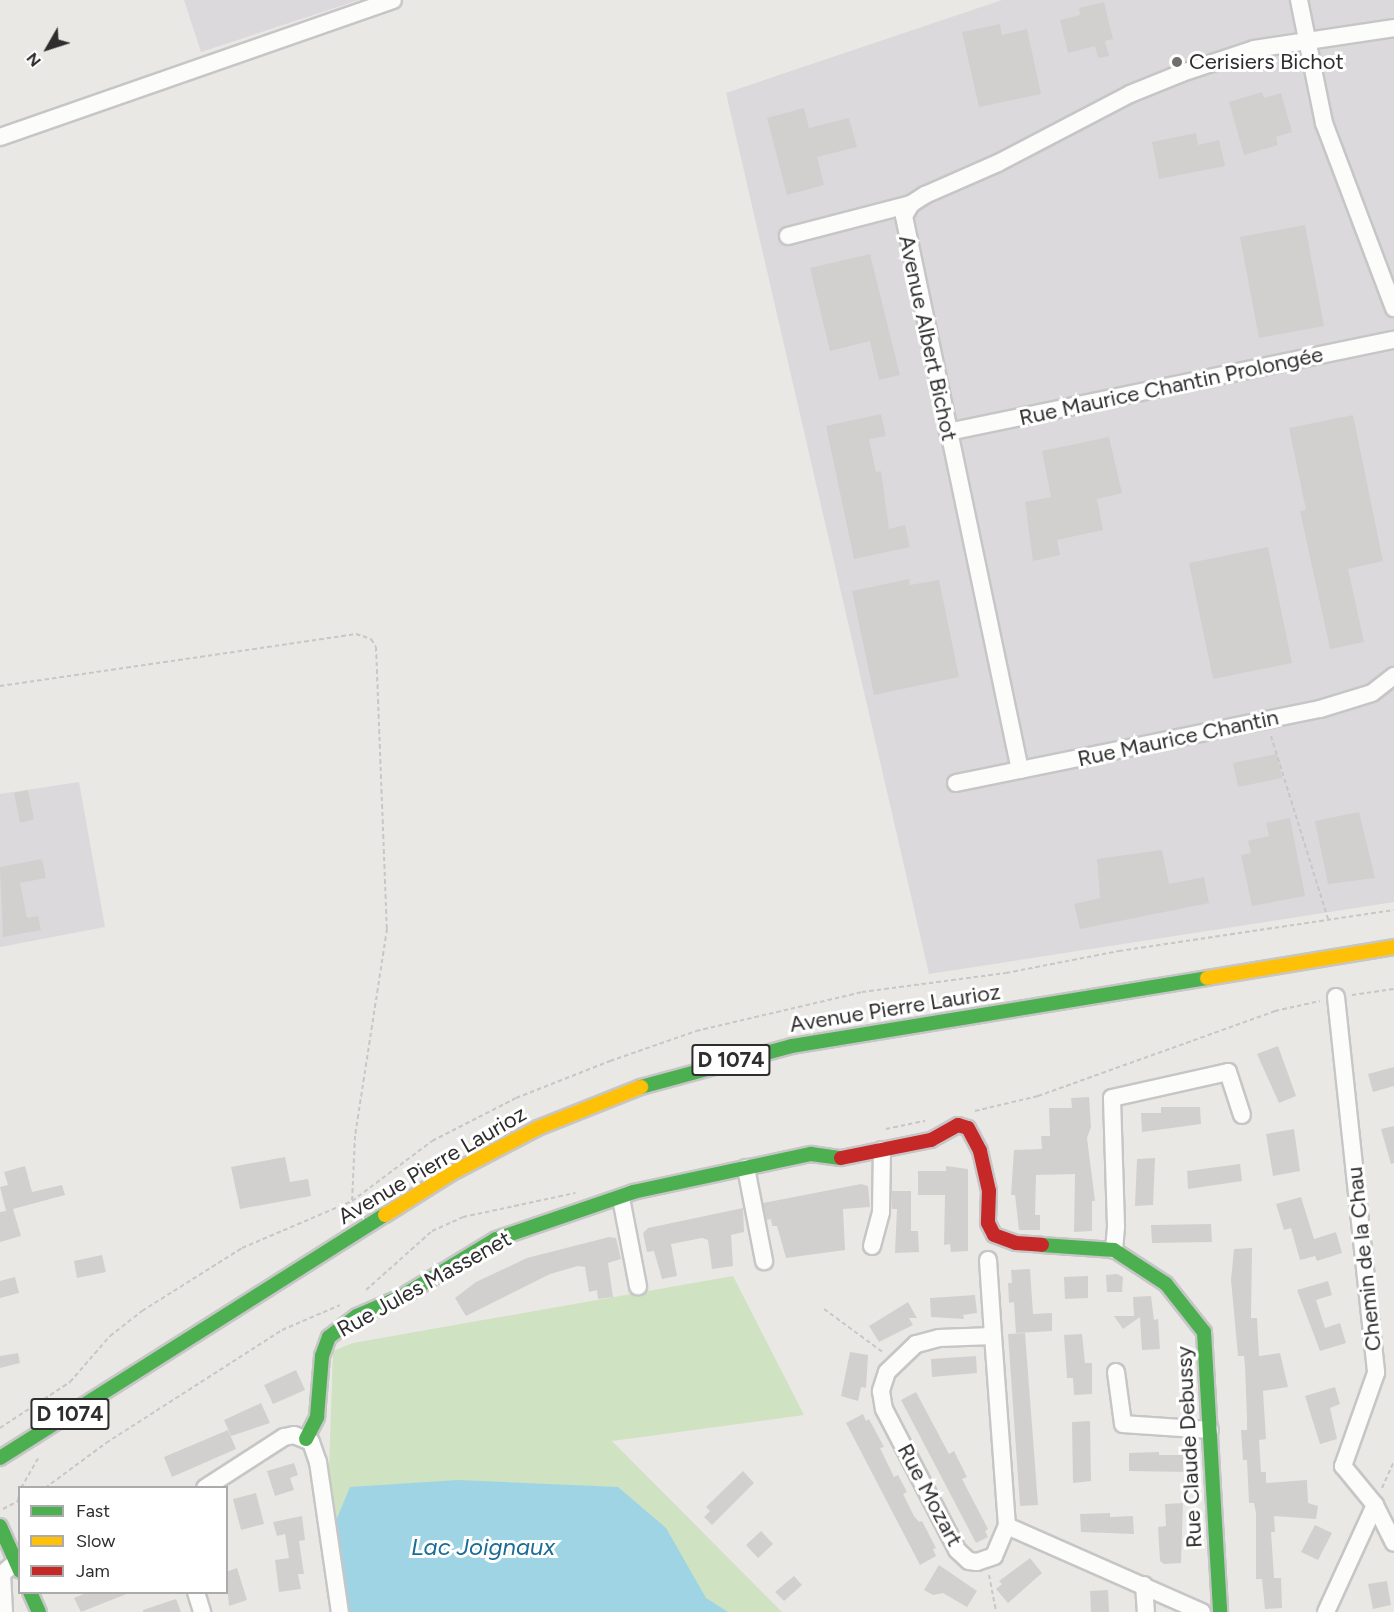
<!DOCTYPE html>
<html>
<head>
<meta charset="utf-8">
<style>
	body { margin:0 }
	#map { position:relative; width:1394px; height:1612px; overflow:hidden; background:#eae8e5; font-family:Figtree,sans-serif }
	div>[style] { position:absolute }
	.industrial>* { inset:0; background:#dbd9db }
	.green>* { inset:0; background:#cfe2c1 }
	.water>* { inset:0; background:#9fd4e5 }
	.building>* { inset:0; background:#d2d0ce }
	.path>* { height:2px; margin-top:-1px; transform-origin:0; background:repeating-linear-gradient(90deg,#c7c7c7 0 4.5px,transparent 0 7.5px) }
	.roads { filter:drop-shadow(2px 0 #c7c6c7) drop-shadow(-2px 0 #c7c6c7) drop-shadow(0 2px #c7c6c7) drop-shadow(0 -2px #c7c6c7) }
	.street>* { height:16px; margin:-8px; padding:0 8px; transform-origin:8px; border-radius:8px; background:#fcfcfb }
	.fast>* { height:14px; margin:-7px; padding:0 7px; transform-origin:7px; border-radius:7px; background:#4caf50 }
	.slow>* { height:14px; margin:-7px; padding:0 7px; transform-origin:7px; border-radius:7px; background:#ffc107 }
	.jam>* { height:14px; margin:-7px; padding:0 7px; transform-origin:7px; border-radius:7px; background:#c62828 }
	.dots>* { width:16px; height:16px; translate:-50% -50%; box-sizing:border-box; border:3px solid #fff; border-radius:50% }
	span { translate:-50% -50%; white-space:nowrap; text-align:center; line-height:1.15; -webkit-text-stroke:6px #fff; paint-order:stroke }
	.shield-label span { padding:2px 4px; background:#fff; border:2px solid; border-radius:4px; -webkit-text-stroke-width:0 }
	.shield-label { font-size:21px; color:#2e2e2e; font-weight:700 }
	.poi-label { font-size:22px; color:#2e2e2e }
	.left { translate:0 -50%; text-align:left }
	.street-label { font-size:22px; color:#2e2e2e }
	.water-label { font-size:24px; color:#1a6c95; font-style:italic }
	.legend { position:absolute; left:18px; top:1486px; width:210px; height:108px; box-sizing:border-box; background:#fff; border:2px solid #ababab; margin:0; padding:8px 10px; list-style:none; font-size:18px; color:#2e2e2e }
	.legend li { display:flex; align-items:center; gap:12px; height:30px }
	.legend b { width:30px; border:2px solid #ababab }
	.north { position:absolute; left:18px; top:18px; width:60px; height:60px; -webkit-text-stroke:4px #fff; paint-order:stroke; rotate:231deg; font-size:16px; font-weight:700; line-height:24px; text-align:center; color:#2e2e2e }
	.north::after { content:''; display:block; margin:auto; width:21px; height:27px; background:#2e2e2e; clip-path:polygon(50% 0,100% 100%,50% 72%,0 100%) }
</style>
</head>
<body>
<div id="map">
	<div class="industrial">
		<i style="clip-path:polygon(184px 0,359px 0,201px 52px)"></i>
		<i style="clip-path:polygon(1002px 0,1394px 0,1394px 902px,929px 974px,726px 93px)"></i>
		<i style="clip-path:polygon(79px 782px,105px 927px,0 947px,0 794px)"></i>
	</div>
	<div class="green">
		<i style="clip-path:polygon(733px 1276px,804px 1415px,612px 1441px,782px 1612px,350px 1612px,329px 1470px,333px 1351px,353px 1343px)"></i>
	</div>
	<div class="water">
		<i style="clip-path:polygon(458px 1480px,618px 1487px,666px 1528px,706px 1598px,728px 1612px,350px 1612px,332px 1530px,350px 1487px)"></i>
	</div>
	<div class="building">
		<i style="clip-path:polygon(1104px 2px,1113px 39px,1105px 41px,1109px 56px,1098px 58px,1095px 46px,1068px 53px,1060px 20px,1080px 15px,1079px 8px)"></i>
		<i style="clip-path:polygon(1000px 24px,1002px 35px,1027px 29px,1041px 94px,979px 107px,962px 32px)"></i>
		<i style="clip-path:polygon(1262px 92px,1264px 98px,1281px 93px,1292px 132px,1276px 137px,1278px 145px,1244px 155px,1229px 102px)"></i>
		<i style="clip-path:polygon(804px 108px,809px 128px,849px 118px,857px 147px,817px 157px,824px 185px,787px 195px,767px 118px)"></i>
		<i style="clip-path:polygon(1196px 133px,1198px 145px,1219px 140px,1225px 166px,1159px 179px,1152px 142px)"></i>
		<i style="clip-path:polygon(1305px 225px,1324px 326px,1259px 338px,1240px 237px)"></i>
		<i style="clip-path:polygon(870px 254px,900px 375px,879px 380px,870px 341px,830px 351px,810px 268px)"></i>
		<i style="clip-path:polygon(881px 414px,886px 436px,869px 439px,876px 472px,881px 471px,889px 529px,905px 525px,910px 547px,854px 559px,826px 426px)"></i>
		<i style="clip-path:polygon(1353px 415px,1383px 561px,1348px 569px,1364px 642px,1330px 649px,1300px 511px,1306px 510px,1289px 428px)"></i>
		<i style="clip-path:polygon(1109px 437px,1122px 493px,1097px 499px,1103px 530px,1057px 540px,1060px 555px,1033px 561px,1025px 502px,1051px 497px,1042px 451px)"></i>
		<i style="clip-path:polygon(1268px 547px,1292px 663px,1213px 679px,1189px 563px)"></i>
		<i style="clip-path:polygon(909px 579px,910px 585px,939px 580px,959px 677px,874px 695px,852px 591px)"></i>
		<i style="clip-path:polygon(1277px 754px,1282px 778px,1238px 787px,1233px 763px)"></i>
		<i style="clip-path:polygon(28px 790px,34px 819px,20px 823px,14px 793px)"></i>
		<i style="clip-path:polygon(1359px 812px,1375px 878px,1328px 884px,1315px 821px)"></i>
		<i style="clip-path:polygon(1290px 818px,1305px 896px,1252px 906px,1241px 855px,1251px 853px,1248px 841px,1269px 836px,1266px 823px)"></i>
		<i style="clip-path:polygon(1162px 850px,1169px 884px,1204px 877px,1209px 903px,1080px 929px,1074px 904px,1100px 898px,1097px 859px)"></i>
		<i style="clip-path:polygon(42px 859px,46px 878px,20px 883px,27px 918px,38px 916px,41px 930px,3px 937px,0 867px)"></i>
		<i style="clip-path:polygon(1278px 1046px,1296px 1096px,1279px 1103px,1257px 1054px)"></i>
		<i style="clip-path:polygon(1394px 1067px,1394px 1086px,1373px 1092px,1368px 1074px)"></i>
		<i style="clip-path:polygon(1089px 1097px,1091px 1127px,1087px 1138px,1095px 1201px,1092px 1201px,1092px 1231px,1074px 1232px,1075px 1174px,1036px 1175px,1035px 1215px,1040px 1215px,1040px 1230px,1019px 1230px,1015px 1195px,1011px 1195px,1014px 1150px,1042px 1149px,1041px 1136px,1050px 1136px,1049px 1108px,1072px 1108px,1071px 1098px)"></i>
		<i style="clip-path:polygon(1161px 1107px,1200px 1107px,1201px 1124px,1142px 1132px,1141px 1113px,1161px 1113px)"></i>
		<i style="clip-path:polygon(1394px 1126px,1394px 1163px,1391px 1164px,1381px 1129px)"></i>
		<i style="clip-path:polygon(1294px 1129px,1300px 1171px,1273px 1176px,1266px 1134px)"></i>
		<i style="clip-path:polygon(285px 1157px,290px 1182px,308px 1179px,311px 1196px,240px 1209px,231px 1167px)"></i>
		<i style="clip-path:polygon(1155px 1158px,1153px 1205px,1135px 1206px,1137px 1159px)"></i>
		<i style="clip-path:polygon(1240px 1164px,1242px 1181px,1188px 1189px,1187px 1171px)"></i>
		<i style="clip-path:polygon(25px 1166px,32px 1192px,62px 1185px,65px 1195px,13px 1209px,21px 1236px,0 1242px,0 1212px,6px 1211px,0 1187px,8px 1185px,4px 1172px)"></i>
		<i style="clip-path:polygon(946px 1166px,968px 1169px,968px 1251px,951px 1252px,950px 1244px,944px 1245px,945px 1195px,918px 1195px,918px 1171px,946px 1171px)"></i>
		<i style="clip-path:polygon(861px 1184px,868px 1186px,870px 1207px,843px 1209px,845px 1250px,786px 1258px,777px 1226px,772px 1226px,771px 1219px,767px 1220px,763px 1203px)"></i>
		<i style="clip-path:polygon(892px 1191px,911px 1191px,911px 1231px,918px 1231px,919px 1252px,895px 1253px,897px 1209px,892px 1209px)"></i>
		<i style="clip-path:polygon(1301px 1197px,1314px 1239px,1336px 1232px,1342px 1253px,1317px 1261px,1315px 1256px,1300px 1260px,1291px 1228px,1284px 1230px,1276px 1204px)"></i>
		<i style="clip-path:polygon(743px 1208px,744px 1232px,731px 1235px,733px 1266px,712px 1269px,708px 1240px,702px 1238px,671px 1244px,677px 1276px,662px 1279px,654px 1251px,647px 1252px,643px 1233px,648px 1228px)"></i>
		<i style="clip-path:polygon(1211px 1224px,1212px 1242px,1152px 1243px,1151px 1225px)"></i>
		<i style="clip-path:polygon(609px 1237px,616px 1238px,621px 1259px,608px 1263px,613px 1297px,598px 1299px,597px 1290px,589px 1292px,585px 1267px,578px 1266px,550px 1274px,466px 1316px,455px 1298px,476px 1282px,527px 1258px)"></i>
		<i style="clip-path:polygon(1252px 1248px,1251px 1318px,1257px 1318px,1259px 1356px,1280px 1353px,1288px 1387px,1263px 1391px,1266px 1439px,1259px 1440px,1261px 1472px,1266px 1472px,1266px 1483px,1307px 1480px,1308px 1503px,1318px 1506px,1316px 1519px,1274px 1516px,1275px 1532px,1271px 1532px,1274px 1578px,1281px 1578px,1282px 1608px,1265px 1609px,1262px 1579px,1256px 1579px,1256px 1513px,1254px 1503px,1249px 1503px,1247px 1460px,1243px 1460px,1241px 1430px,1247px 1430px,1247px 1419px,1245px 1366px,1244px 1356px,1238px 1356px,1231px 1280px,1234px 1249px)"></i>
		<i style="clip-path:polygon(102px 1255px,106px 1272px,77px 1278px,74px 1261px)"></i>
		<i style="clip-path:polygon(1030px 1269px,1033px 1314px,1052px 1313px,1052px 1331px,1016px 1333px,1014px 1302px,1009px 1303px,1008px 1283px,1012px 1283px,1011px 1270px)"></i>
		<i style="clip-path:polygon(1117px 1274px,1123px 1277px,1122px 1292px,1107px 1292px,1106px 1275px)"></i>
		<i style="clip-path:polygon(1088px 1276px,1088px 1298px,1065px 1299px,1064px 1277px)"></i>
		<i style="clip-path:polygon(15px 1277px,19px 1293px,0 1298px,0 1281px)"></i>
		<i style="clip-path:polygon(1328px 1281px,1332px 1295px,1316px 1300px,1325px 1328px,1340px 1323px,1346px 1343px,1320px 1351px,1297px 1290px)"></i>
		<i style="clip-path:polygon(975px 1295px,977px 1313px,963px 1315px,964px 1319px,931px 1317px,930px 1298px)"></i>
		<i style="clip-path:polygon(1151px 1296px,1154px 1320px,1158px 1319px,1160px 1349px,1142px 1350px,1140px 1317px,1123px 1329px,1114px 1316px,1134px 1316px,1133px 1297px)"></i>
		<i style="clip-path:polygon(908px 1302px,917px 1318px,909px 1318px,913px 1325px,879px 1342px,869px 1326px)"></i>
		<i style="clip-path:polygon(1025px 1333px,1038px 1505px,1020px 1506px,1008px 1334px)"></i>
		<i style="clip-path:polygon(1082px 1334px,1085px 1363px,1092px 1363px,1092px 1394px,1074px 1395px,1073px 1378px,1067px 1378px,1064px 1335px)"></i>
		<i style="clip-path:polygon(850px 1352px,868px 1355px,866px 1388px,861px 1387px,858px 1401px,841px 1396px)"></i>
		<i style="clip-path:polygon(18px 1353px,20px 1363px,0 1368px,0 1356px)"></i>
		<i style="clip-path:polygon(976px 1356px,977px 1373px,932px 1377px,931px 1359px)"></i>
		<i style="clip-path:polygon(296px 1370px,305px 1390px,273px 1404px,264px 1385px)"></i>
		<i style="clip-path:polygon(1335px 1387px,1340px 1404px,1330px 1408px,1337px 1439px,1320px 1444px,1305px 1396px)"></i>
		<i style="clip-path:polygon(916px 1392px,949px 1454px,954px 1451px,967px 1477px,962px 1479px,988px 1529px,985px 1531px,988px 1537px,976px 1543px,901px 1400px)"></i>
		<i style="clip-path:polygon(261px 1403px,270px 1423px,231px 1436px,224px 1420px)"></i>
		<i style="clip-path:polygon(863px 1414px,866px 1421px,869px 1419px,884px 1447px,880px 1448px,894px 1477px,898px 1475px,907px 1492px,903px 1494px,914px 1516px,919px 1522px,922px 1521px,936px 1548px,933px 1549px,936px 1556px,920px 1565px,846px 1423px)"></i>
		<i style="clip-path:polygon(1090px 1421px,1091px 1481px,1073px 1483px,1072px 1422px)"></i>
		<i style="clip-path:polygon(228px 1430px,236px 1449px,172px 1477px,164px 1457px)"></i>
		<i style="clip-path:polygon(1159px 1452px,1159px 1455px,1189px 1455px,1190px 1472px,1129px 1471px,1129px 1453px)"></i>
		<i style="clip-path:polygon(294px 1463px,298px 1475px,290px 1478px,294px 1490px,275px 1496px,267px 1471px)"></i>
		<i style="clip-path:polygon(743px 1471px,754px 1483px,712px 1525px,704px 1517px,710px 1511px,706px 1507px)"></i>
		<i style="clip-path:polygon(256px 1493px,264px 1524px,241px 1530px,233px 1499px)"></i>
		<i style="clip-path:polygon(1183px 1503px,1181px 1563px,1164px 1564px,1160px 1561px,1158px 1527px,1166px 1526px,1165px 1504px)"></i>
		<i style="clip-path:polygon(1110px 1513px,1110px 1517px,1133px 1516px,1134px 1534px,1081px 1532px,1080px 1514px)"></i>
		<i style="clip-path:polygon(302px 1516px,305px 1540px,299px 1541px,304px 1574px,298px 1574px,301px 1589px,279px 1592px,275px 1560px,289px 1558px,285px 1534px,277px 1536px,273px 1522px)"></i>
		<i style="clip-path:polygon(1315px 1525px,1332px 1533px,1318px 1560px,1301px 1552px)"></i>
		<i style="clip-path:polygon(761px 1531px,773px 1544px,758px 1558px,746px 1545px)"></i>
		<i style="clip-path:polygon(1030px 1558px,1042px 1573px,1008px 1603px,996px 1589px,1002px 1584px,999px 1581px)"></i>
		<i style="clip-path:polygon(939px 1565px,977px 1591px,967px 1607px,943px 1593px,933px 1595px,924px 1590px)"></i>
		<i style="clip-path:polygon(237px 1568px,247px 1600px,229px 1606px,226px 1572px)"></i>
		<i style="clip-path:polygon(794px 1576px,802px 1585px,784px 1601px,775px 1592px)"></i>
		<i style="clip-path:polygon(1387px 1581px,1391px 1605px,1373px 1609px,1368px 1584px)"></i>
		<i style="clip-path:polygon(1108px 1590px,1109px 1612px,1091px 1612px,1090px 1591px)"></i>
		<i style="clip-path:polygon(86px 1593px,129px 1593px,81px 1612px,74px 1598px)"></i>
		<i style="clip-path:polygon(176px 1599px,181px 1612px,143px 1612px,143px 1610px)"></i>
	</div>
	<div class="path">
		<i style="left:0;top:686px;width:360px;rotate:-8.3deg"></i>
		<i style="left:356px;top:634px;width:16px;rotate:18deg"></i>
		<i style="left:371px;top:639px;width:9px;rotate:58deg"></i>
		<i style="left:376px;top:647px;width:282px;rotate:87.8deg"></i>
		<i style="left:387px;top:929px;width:209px;rotate:98.8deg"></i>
		<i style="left:355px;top:1136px;width:65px;rotate:92.6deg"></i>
		<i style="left:1271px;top:736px;width:192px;rotate:72.7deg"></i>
		<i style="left:1352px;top:995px;width:42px;rotate:-8.1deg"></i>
		<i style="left:975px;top:1111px;width:65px;rotate:-13.4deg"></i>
		<i style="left:1038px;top:1096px;width:252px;rotate:-19.7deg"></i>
		<i style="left:1275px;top:1011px;width:46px;rotate:-12.5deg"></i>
		<i style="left:886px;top:1129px;width:40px;rotate:-12deg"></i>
		<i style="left:366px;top:1290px;width:89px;rotate:-41.8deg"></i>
		<i style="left:432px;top:1231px;width:34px;rotate:-24deg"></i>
		<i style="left:463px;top:1217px;width:115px;rotate:-12.1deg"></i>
		<i style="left:824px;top:1309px;width:74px;rotate:36.3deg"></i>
		<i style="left:0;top:1428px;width:84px;rotate:-33.3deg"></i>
		<i style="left:70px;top:1382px;width:61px;rotate:-49deg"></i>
		<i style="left:110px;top:1336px;width:41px;rotate:-38deg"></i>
		<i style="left:142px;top:1311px;width:118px;rotate:-32.2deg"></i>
		<i style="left:242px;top:1248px;width:120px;rotate:-23.1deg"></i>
		<i style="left:352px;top:1201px;width:100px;rotate:-36.9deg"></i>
		<i style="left:432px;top:1141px;width:94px;rotate:-27.1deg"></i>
		<i style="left:516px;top:1098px;width:101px;rotate:-21.5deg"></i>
		<i style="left:610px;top:1061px;width:91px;rotate:-19.2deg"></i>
		<i style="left:696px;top:1031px;width:171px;rotate:-13.2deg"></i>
		<i style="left:862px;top:992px;width:145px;rotate:-7.5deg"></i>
		<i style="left:1006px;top:973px;width:115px;rotate:-11deg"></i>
		<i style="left:1119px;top:951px;width:278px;rotate:-8.5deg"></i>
		<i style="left:21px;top:1488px;width:34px;rotate:-60deg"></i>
		<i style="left:45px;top:1488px;width:76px;rotate:-36.4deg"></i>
		<i style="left:106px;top:1443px;width:209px;rotate:-32.7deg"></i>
		<i style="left:282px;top:1330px;width:63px;rotate:-23.3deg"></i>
		<i style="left:1382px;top:1488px;width:30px;rotate:-66deg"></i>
		<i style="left:18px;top:1501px;width:12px;rotate:-81deg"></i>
		<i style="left:3px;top:1509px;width:19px;rotate:-28deg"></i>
		<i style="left:989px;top:1575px;width:38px;rotate:79deg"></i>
	</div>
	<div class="roads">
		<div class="street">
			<i style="left:1299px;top:0;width:126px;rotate:78.5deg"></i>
			<i style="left:1324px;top:123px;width:198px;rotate:69.3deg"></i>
			<i style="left:0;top:137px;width:416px;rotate:-19.2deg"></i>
			<i style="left:788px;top:236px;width:127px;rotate:-14.6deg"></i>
			<i style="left:948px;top:432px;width:455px;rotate:-11.7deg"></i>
			<i style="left:1020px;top:770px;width:566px;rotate:-101.83deg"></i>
			<i style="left:904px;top:216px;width:14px;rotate:-60deg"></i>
			<i style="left:911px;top:204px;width:17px;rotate:-33deg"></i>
			<i style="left:925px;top:195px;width:80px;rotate:-23.7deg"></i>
			<i style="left:998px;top:163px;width:149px;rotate:-27.6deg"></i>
			<i style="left:1130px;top:94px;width:56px;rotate:-22deg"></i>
			<i style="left:1182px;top:73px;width:76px;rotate:-18.4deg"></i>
			<i style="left:1254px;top:49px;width:142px;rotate:-8.5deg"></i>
			<i style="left:956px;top:783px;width:371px;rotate:-11.5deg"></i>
			<i style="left:1320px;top:709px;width:54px;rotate:-17.1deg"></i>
			<i style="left:1372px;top:693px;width:28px;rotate:-38deg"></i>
			<i style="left:1336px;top:997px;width:378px;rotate:83.9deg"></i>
			<i style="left:1376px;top:1373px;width:99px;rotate:109.5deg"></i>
			<i style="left:1343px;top:1466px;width:50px;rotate:50.6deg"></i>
			<i style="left:1375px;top:1505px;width:42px;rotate:63.4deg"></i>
			<i style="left:746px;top:1168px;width:95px;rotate:79deg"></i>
			<i style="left:621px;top:1198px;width:90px;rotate:79.1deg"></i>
			<i style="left:872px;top:1246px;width:35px;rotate:-75deg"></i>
			<i style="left:881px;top:1212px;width:62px;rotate:-89.1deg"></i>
			<i style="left:1114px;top:1250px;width:24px;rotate:-85deg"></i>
			<i style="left:1116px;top:1226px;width:128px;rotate:-91.8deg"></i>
			<i style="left:1112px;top:1098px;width:119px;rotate:-12.6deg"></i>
			<i style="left:1228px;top:1072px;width:45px;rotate:72deg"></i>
			<i style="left:988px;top:1260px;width:76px;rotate:86.2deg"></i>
			<i style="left:993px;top:1336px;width:54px;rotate:177.9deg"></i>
			<i style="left:939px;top:1338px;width:24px;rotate:165deg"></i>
			<i style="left:916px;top:1344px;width:40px;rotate:136deg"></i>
			<i style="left:887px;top:1372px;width:20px;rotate:108deg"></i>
			<i style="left:881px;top:1391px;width:18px;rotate:81deg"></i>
			<i style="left:884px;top:1409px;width:159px;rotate:62.6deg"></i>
			<i style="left:957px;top:1550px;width:16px;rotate:43deg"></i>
			<i style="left:969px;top:1561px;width:8px;rotate:7deg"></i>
			<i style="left:977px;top:1562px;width:18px;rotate:-19deg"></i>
			<i style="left:994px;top:1556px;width:33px;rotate:-67deg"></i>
			<i style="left:1007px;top:1526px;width:191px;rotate:-94.2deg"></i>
			<i style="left:1116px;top:1372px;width:52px;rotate:82.3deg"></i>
			<i style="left:1123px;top:1424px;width:87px;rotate:3.9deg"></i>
			<i style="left:205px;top:1488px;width:94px;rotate:-32.8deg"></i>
			<i style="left:284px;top:1437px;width:10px;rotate:-11deg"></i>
			<i style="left:294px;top:1435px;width:18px;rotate:22deg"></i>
			<i style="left:311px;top:1442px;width:21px;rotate:71deg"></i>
			<i style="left:318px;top:1462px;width:152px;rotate:81.7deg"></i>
			<i style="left:1007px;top:1526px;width:213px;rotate:23.8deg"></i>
			<i style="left:1144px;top:1585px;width:27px;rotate:86deg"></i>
			<i style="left:196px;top:1592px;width:21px;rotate:73deg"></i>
			<i style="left:4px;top:1612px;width:38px;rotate:-93deg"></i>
			<i style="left:2px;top:1574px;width:18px;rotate:-41deg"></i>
			<i style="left:1326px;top:1612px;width:118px;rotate:-65.4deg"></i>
		</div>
		<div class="fast">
			<i style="left:641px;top:1087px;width:156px;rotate:-15.2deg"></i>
			<i style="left:792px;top:1046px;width:421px;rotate:-9.3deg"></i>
			<i style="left:1042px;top:1245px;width:72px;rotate:4deg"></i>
			<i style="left:1114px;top:1250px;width:62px;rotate:33.2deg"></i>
			<i style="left:1166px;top:1284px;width:61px;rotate:51.6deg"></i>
			<i style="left:1204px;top:1332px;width:280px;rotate:86.7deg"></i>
			<i style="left:306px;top:1439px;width:25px;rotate:-63deg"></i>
			<i style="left:317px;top:1417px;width:61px;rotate:-85.3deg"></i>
			<i style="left:322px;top:1356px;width:20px;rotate:-70deg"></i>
			<i style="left:329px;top:1337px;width:35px;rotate:-37deg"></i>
			<i style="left:357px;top:1316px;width:48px;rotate:-23.4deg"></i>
			<i style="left:401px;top:1297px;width:111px;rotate:-31.4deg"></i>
			<i style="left:496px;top:1239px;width:145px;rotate:-18.9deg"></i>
			<i style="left:633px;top:1192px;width:182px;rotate:-12.1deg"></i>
			<i style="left:811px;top:1154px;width:30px;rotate:8deg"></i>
			<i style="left:0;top:1458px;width:455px;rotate:-32.3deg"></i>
			<i style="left:0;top:1526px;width:49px;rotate:66deg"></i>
			<i style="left:30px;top:1592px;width:22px;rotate:66deg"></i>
		</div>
		<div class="slow">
			<i style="left:1207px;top:978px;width:190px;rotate:-9.4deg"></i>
			<i style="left:385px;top:1215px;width:77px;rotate:-32.2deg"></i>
			<i style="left:450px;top:1174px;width:99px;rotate:-27.6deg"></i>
			<i style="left:538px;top:1128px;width:111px;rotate:-21.7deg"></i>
		</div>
		<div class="jam">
			<i style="left:841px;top:1158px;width:92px;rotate:-11.3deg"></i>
			<i style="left:931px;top:1140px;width:31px;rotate:-29deg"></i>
			<i style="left:958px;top:1125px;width:10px;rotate:17deg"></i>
			<i style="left:968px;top:1128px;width:26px;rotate:62deg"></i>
			<i style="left:980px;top:1151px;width:41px;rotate:77.3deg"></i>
			<i style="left:989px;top:1191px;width:32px;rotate:92deg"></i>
			<i style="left:988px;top:1223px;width:13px;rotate:63deg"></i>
			<i style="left:994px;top:1235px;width:23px;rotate:20deg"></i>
			<i style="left:1016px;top:1243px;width:26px;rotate:4deg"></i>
		</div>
	</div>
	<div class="dots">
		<i style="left:1177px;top:62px;background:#706f6e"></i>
	</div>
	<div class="shield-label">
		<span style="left:731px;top:1060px">D 1074</span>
		<span style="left:70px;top:1414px">D 1074</span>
	</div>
	<div class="poi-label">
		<span class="left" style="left:1189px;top:62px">Cerisiers Bichot</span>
	</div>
	<div class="street-label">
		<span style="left:928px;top:338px;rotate:78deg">Avenue Albert Bichot</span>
		<span style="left:1171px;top:386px;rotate:-12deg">Rue Maurice Chantin Prolongée</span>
		<span style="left:1178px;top:738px;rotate:-12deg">Rue Maurice Chantin</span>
		<span style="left:895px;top:1008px;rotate:-9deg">Avenue Pierre Laurioz</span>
		<span style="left:432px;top:1165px;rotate:-30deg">Avenue Pierre Laurioz</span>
		<span style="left:1364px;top:1259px;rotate:-96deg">Chemin de la Chau</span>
		<span style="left:424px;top:1284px;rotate:-29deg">Rue Jules Massenet</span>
		<span style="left:1189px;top:1447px;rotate:-93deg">Rue Claude Debussy</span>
		<span style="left:930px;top:1495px;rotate:62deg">Rue Mozart</span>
	</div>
	<div class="water-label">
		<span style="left:483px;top:1547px">Lac Joignaux</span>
	</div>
	<ul class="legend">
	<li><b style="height:8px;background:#4caf50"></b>Fast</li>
	<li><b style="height:8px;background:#ffc107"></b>Slow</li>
	<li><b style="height:8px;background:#c62828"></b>Jam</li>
	</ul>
	<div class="north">N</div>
</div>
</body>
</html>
